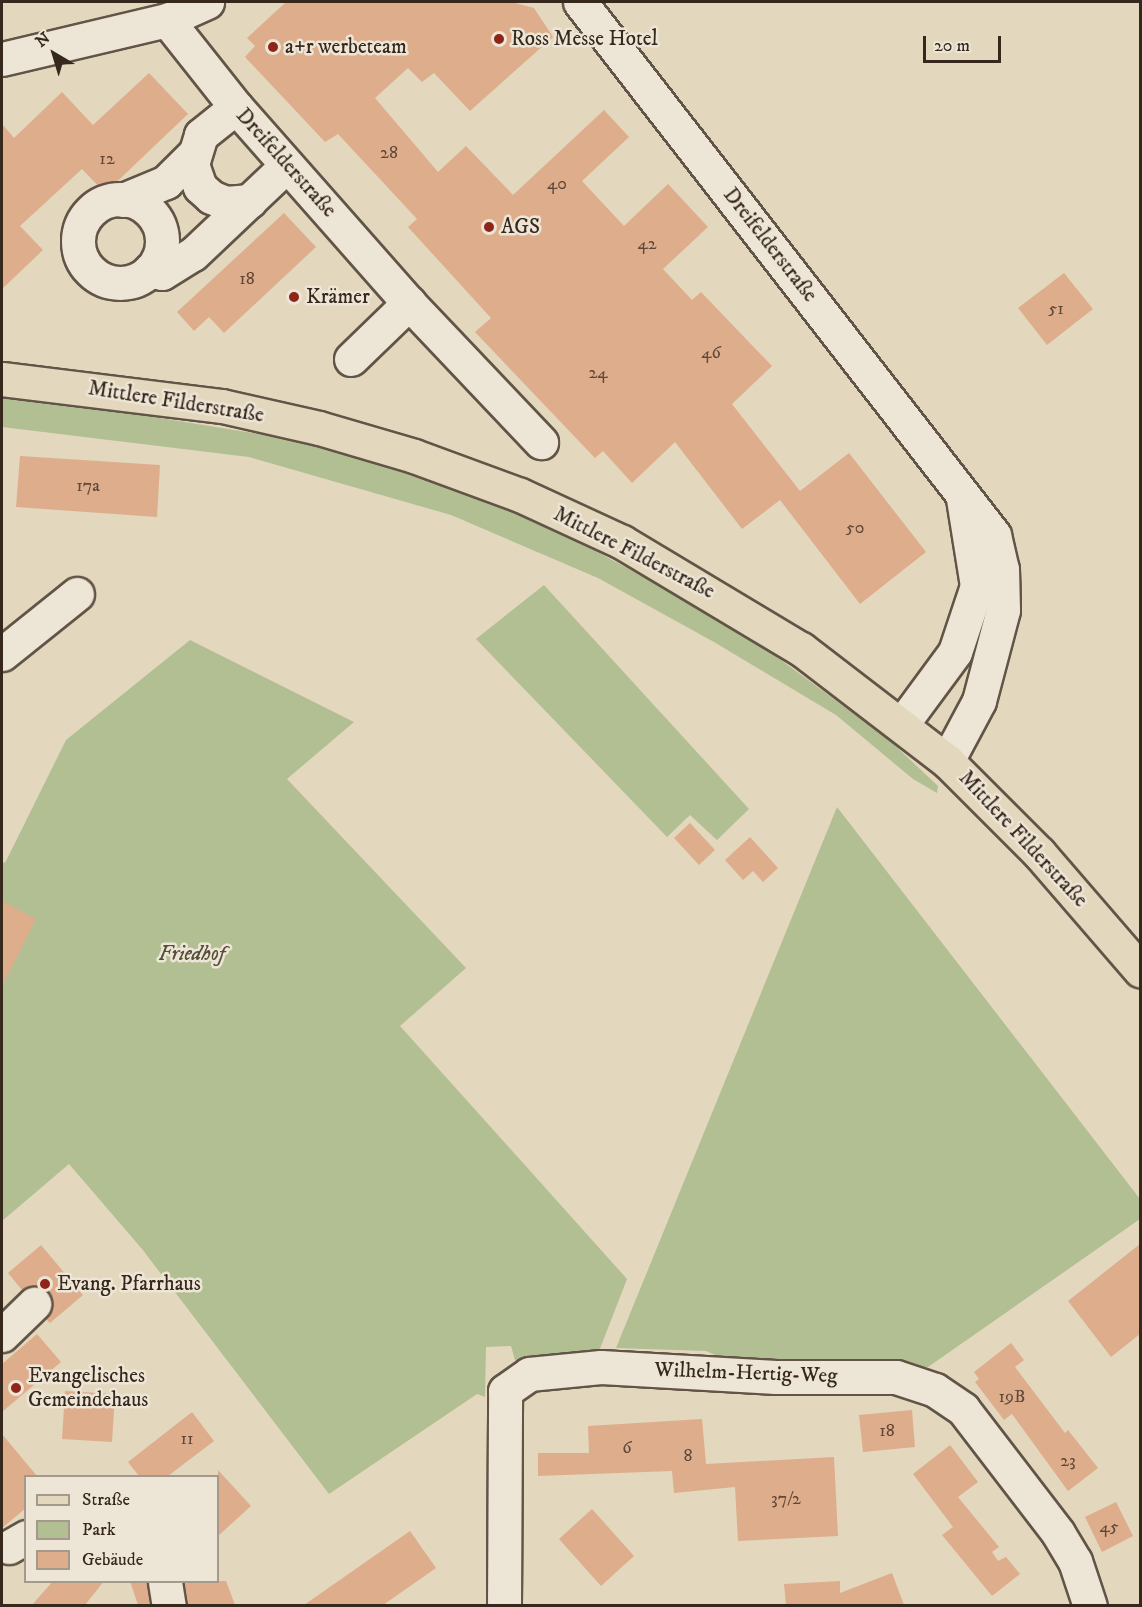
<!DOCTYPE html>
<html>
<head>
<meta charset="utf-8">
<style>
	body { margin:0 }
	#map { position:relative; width:1142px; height:1607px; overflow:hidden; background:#e3d7be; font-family:"IM FELL DW Pica",serif }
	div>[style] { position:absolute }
	.green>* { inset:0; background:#b2bf93 }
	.building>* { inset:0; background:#dead8c }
	.roads { filter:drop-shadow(2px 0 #625446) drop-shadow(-2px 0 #625446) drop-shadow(0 2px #625446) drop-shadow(0 -2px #625446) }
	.minor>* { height:33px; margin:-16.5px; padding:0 16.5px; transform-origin:16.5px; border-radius:16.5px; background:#ede5d5 }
	.minor>.ring { margin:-16.5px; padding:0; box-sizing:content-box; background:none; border:33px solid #ede5d5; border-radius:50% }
	.major>* { height:33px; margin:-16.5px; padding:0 16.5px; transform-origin:16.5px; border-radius:16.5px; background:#e3d7be }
	.dots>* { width:16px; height:16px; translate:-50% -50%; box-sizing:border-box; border:3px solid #ede5d5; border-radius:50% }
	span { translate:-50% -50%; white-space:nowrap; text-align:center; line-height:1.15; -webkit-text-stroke:5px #ede5d5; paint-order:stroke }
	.number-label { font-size:18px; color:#61493a }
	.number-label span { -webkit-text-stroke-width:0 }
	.poi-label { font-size:21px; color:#37281e }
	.left { translate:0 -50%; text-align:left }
	.street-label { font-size:21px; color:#37281e }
	.park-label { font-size:21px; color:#564e3b; font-style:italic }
	.frame { position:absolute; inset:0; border:3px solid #37281e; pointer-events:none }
	.legend { position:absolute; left:24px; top:1475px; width:195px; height:108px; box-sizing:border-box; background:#ede5d5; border:2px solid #a4998c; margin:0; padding:8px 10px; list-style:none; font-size:18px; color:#37281e }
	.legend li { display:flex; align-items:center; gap:12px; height:30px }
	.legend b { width:30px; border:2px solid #a4998c }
	.north { position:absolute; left:24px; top:24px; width:60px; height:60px; -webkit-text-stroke:4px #ede5d5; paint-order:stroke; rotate:322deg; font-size:16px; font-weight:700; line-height:24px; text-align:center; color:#37281e }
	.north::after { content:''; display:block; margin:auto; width:21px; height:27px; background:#37281e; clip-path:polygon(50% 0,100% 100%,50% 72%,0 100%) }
	.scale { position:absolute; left:923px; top:36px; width:78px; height:27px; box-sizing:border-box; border:3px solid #37281e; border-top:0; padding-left:8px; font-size:18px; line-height:21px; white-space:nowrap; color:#37281e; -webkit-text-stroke:4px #ede5d5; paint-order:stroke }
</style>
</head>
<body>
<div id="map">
	<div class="green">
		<i style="clip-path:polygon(2px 397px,135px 414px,308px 442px,409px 466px,513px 506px,739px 629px,888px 739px,938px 786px,937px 793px,913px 779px,836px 715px,714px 642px,598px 578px,451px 515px,249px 457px,2px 427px)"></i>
		<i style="clip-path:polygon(544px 585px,749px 809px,717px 840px,690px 815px,667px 837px,476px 639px)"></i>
		<i style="clip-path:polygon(190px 640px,354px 722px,287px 779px,466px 968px,400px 1026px,627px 1279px,596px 1359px,524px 1362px,515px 1360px,511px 1346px,486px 1347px,485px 1397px,477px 1394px,329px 1494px,142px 1249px,69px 1164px,2px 1221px,2px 861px,5px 863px,66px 740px)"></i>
		<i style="clip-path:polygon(837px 807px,1140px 1199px,1140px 1219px,928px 1367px,754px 1372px,706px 1351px,616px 1348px)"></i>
	</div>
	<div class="building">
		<i style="clip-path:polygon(286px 2px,511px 2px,534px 8px,553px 37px,470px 111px,434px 73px,422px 82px,408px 68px,375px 98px,438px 172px,466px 146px,513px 195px,604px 110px,629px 137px,582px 181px,624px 226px,668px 184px,708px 227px,663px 269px,692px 300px,701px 292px,772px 366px,732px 404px,800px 491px,849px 453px,926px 552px,860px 604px,780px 500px,742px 529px,675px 442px,632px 483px,603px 451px,595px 458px,475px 332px,491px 318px,408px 227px,417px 219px,338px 134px,325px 142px,245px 57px,255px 46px,247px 38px)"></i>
		<i style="clip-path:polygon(149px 73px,188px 114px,105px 193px,82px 169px,20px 226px,43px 250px,2px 289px,2px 124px,14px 138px,62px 92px,93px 125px)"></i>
		<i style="clip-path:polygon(284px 213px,316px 247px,224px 333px,209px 317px,194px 331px,177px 312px)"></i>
		<i style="clip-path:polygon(1064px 273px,1093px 309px,1047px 345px,1018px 308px)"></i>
		<i style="clip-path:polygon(20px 456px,160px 465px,157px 517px,16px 507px)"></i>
		<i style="clip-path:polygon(690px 823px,715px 850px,699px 865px,674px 838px)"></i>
		<i style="clip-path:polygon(750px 837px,778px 868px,763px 882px,753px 871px,743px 880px,725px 860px)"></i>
		<i style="clip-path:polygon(2px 901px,36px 919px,2px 987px)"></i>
		<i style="clip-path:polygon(1140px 1244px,1140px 1334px,1111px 1357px,1068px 1301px)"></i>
		<i style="clip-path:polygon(41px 1245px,83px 1295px,50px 1323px,46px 1319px,52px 1300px,48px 1291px,39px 1286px,22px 1290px,8px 1273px)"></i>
		<i style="clip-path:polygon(37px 1334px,61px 1362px,2px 1412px,2px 1364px)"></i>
		<i style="clip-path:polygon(1011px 1343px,1024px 1360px,1015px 1367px,1065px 1433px,1068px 1430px,1098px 1468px,1068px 1491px,1012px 1414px,1004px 1420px,975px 1382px,979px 1379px,974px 1372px)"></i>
		<i style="clip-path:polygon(65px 1391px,115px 1394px,112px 1442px,62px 1439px)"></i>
		<i style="clip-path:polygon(912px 1410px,915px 1447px,863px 1452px,859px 1415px)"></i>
		<i style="clip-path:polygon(192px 1412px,214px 1441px,168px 1476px,139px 1476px,128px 1462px)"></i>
		<i style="clip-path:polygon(702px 1419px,706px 1464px,834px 1457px,838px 1536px,738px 1541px,735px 1487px,674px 1493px,672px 1471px,538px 1476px,538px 1453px,589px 1453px,588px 1426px)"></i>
		<i style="clip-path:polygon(2px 1434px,37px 1476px,26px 1476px,26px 1508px,2px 1528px)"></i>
		<i style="clip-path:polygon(950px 1445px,978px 1482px,958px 1497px,999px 1547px,992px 1552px,998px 1561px,1006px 1557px,1020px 1574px,992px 1596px,942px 1535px,953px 1527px,913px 1474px)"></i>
		<i style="clip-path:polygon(218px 1470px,251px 1506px,218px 1536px)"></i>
		<i style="clip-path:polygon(1116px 1502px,1133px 1536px,1102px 1552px,1085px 1517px)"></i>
		<i style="clip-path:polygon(592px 1509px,634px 1556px,601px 1586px,559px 1539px)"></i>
		<i style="clip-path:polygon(410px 1531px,436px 1568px,383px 1605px,304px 1605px)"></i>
		<i style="clip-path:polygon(892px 1573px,904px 1605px,786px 1605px,784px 1584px,840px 1581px,840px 1593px)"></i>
		<i style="clip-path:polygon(53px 1581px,104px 1581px,85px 1605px,32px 1605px)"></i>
		<i style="clip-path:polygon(130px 1581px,147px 1581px,150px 1605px,138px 1605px)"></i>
		<i style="clip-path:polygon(184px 1581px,226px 1581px,235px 1605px,187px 1605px)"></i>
	</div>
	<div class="roads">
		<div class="minor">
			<i style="left:580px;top:2px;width:675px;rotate:52.16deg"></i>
			<i style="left:994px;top:535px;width:35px;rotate:77deg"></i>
			<i style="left:1002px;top:569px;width:41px;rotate:88.6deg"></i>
			<i style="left:1003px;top:610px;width:94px;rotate:104.8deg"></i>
			<i style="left:979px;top:701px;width:68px;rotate:118.1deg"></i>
			<i style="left:167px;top:20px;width:111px;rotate:51.6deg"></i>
			<i style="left:236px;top:107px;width:261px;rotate:48.6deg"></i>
			<i style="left:409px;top:303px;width:192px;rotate:46.5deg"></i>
			<i style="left:2px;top:59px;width:170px;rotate:-13.3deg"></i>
			<i style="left:167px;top:20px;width:44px;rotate:-24.2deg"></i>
			<i style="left:236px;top:107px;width:45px;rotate:141.3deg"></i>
			<i style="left:201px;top:135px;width:30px;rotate:107deg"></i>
			<i style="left:192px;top:164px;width:24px;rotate:71deg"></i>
			<i style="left:200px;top:187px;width:15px;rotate:42deg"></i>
			<i style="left:211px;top:197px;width:16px;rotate:22deg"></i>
			<i style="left:226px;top:203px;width:24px;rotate:-5deg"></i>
			<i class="ring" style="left:78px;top:199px;width:51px;height:51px"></i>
			<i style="left:123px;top:200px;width:47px;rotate:-22.7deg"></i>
			<i style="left:166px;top:182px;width:37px;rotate:-45deg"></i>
			<i style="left:150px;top:270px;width:12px;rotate:14deg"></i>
			<i style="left:162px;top:273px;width:36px;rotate:-32deg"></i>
			<i style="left:193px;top:254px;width:129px;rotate:-43.4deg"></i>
			<i style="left:351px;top:359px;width:81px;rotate:-44deg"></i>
			<i style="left:2px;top:654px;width:96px;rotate:-38.7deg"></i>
			<i style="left:902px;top:724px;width:89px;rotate:-53.6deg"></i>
			<i style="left:955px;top:652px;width:70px;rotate:-71.6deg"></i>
			<i style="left:977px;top:586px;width:88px;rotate:-99.1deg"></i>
			<i style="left:2px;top:1335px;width:45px;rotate:-44.1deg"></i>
			<i style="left:9px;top:1547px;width:20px;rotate:-30deg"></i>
			<i style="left:165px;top:1582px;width:24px;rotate:81deg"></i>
			<i style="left:504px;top:1606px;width:215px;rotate:-89.7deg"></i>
			<i style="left:505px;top:1391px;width:29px;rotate:-35deg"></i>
			<i style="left:529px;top:1374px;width:72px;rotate:-5.6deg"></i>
			<i style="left:601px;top:1367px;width:175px;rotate:3.3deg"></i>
			<i style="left:776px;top:1377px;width:120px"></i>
			<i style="left:896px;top:1377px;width:41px;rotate:18.4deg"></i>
			<i style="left:935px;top:1390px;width:34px;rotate:34deg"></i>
			<i style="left:963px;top:1409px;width:156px;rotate:52.5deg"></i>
			<i style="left:1058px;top:1533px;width:33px;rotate:59deg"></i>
			<i style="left:1075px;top:1561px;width:47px;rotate:71.6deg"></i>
		</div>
		<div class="major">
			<i style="left:2px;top:379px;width:222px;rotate:7deg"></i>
			<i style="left:222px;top:406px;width:99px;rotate:12.8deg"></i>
			<i style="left:319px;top:428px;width:99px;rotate:16.4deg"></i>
			<i style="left:414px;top:456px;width:113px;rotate:20.2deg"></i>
			<i style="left:520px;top:495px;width:112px;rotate:24.7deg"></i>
			<i style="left:622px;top:542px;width:209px;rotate:30.9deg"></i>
			<i style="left:801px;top:649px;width:184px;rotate:37.5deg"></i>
			<i style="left:947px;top:761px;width:130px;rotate:45deg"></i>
			<i style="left:1039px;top:853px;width:155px;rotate:49.2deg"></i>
		</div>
	</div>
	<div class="dots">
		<i style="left:499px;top:39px;background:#8f2418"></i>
		<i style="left:273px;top:47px;background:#8f2418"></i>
		<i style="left:489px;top:227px;background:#8f2418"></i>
		<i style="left:294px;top:297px;background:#8f2418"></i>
		<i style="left:45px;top:1284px;background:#8f2418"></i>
		<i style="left:16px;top:1388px;background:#8f2418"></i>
	</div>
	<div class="number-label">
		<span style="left:389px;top:153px">28</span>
		<span style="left:107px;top:159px">12</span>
		<span style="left:557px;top:184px">40</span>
		<span style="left:647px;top:244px">42</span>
		<span style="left:247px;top:279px">18</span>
		<span style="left:1056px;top:309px">51</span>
		<span style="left:711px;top:353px">46</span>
		<span style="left:598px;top:373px">24</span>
		<span style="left:88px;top:486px">17a</span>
		<span style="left:855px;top:528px">50</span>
		<span style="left:1012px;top:1397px">19B</span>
		<span style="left:887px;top:1431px">18</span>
		<span style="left:187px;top:1439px">11</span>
		<span style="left:627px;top:1448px">6</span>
		<span style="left:688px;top:1456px">8</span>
		<span style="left:1068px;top:1461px">23</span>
		<span style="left:786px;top:1499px">37/2</span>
		<span style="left:1109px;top:1527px">45</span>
	</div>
	<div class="poi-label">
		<span class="left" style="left:511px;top:39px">Ross Messe Hotel</span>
		<span class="left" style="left:285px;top:47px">a+r werbeteam</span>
		<span class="left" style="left:501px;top:227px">AGS</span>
		<span class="left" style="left:306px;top:297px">Krämer</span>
		<span class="left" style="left:57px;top:1284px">Evang. Pfarrhaus</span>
		<span class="left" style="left:28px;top:1388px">Evangelisches<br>Gemeindehaus</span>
	</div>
	<div class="street-label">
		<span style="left:286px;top:163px;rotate:48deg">Dreifelderstraße</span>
		<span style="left:770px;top:245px;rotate:52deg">Dreifelderstraße</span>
		<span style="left:176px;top:402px;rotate:9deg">Mittlere Filderstraße</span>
		<span style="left:634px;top:553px;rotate:27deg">Mittlere Filderstraße</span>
		<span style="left:1023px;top:839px;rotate:47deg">Mittlere Filderstraße</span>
		<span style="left:746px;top:1373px;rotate:2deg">Wilhelm-Hertig-Weg</span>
	</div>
	<div class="park-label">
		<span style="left:192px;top:954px">Friedhof</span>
	</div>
	<div class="frame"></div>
	<ul class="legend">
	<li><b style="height:8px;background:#e3d7be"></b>Straße</li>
	<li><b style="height:16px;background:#b2bf93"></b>Park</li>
	<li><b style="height:16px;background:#dead8c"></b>Gebäude</li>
	</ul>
	<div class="north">N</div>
	<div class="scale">20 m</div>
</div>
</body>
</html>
